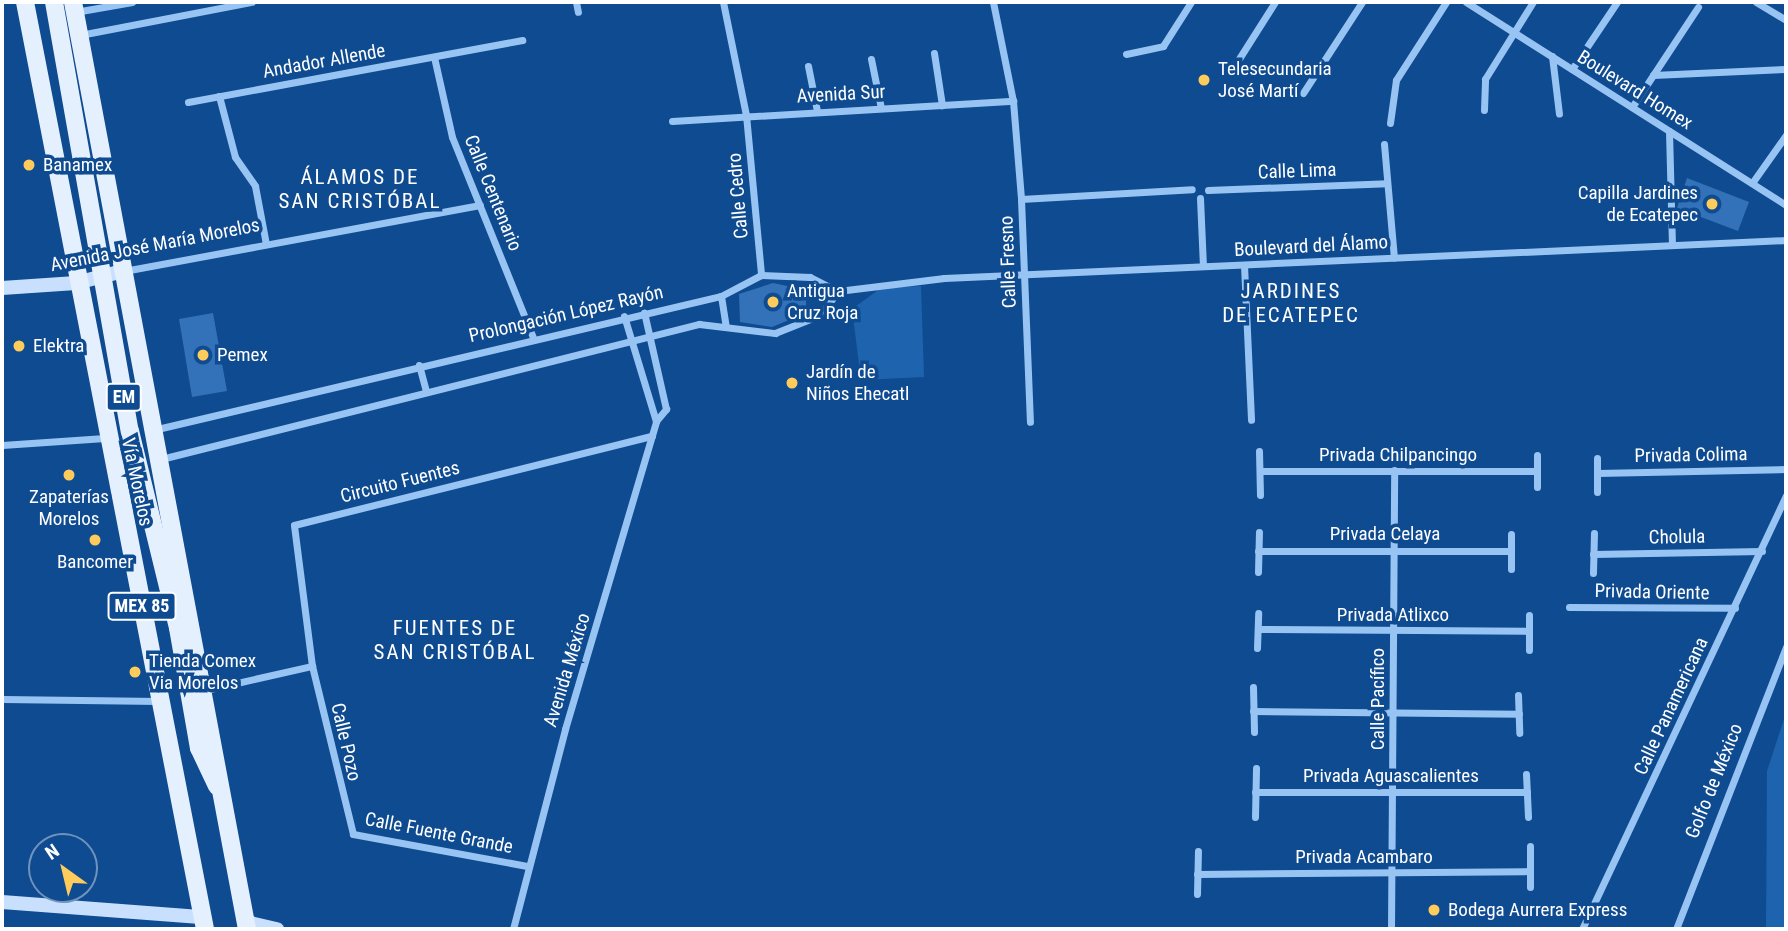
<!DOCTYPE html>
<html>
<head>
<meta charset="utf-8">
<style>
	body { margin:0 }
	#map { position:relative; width:1788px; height:931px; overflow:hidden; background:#0f4b90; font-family:"Roboto Condensed",sans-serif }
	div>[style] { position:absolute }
	.green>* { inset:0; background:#1d63ae }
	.building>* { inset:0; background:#3372b8 }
	.minor>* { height:7px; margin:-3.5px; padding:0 3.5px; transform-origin:3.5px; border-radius:3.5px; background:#98c4f4 }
	.secondary>* { height:14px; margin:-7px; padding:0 7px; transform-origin:7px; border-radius:7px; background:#c8e0fd }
	.primary>* { height:18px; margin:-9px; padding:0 9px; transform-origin:9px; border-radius:9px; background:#e5f0ff }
	.primary-bridge>* { height:18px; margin:-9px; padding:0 9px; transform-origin:9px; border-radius:9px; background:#e5f0ff }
	.dots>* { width:19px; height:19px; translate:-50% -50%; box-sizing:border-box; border:4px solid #0f4b90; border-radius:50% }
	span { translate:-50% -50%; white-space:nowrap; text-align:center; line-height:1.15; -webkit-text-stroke:7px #0f4b90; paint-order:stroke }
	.shield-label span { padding:2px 5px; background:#0f4b90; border:2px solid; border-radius:5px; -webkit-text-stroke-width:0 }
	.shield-label { font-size:18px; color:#fff; font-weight:700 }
	.street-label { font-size:19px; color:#fff }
	.poi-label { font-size:19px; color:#fff }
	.left { translate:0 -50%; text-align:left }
	.right { translate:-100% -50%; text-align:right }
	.neighbourhood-label { font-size:21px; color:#fff; letter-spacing:2px }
	.frame { position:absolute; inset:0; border:4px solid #fff; pointer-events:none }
	.north { position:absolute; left:28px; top:833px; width:70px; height:70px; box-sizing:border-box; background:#0f4b90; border:2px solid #6f93bc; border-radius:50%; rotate:326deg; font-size:19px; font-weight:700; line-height:28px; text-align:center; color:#fff }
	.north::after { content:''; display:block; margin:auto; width:24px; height:32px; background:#ffcb5b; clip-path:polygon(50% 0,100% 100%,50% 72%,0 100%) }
</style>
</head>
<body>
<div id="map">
	<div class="green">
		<i style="clip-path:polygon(921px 286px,924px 377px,861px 380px,852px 309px,881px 288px)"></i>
		<i style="clip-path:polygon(1786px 713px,1786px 929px,1766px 929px,1767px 771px)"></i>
	</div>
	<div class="building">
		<i style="clip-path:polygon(1687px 178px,1749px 202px,1738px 231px,1677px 208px)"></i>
		<i style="clip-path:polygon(773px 283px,806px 290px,806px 313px,772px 327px,740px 322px,739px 294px)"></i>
		<i style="clip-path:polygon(213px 313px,227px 391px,192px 397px,179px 319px)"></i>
	</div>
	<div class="minor">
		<i style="left:576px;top:2px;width:10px;rotate:79deg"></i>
		<i style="left:723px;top:2px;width:115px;rotate:78.5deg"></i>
		<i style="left:746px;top:115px;width:161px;rotate:84.6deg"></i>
		<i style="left:993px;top:2px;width:101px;rotate:78.6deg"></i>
		<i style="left:1013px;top:101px;width:98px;rotate:85.3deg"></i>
		<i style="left:1021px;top:199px;width:223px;rotate:87.7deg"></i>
		<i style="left:1466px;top:2px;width:379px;rotate:32.4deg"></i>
		<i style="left:1756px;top:2px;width:35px;rotate:31deg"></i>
		<i style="left:75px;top:12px;width:58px;rotate:-10deg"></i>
		<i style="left:80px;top:35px;width:175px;rotate:-10.9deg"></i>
		<i style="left:934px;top:53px;width:53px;rotate:81.3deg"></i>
		<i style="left:1126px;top:54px;width:38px;rotate:-12deg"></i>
		<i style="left:1163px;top:46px;width:52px;rotate:-57.5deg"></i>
		<i style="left:1552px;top:56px;width:58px;rotate:83.1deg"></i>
		<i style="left:434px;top:57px;width:82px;rotate:77.3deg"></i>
		<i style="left:452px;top:137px;width:216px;rotate:68deg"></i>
		<i style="left:871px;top:59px;width:50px;rotate:78.5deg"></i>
		<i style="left:1235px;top:65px;width:75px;rotate:-57.6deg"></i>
		<i style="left:808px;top:66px;width:46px;rotate:78.7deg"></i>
		<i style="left:1572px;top:69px;width:81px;rotate:-56.1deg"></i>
		<i style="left:1653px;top:75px;width:133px;rotate:-2.6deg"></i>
		<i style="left:1303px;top:93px;width:108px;rotate:-57deg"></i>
		<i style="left:219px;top:96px;width:63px;rotate:75.3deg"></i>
		<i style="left:235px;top:157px;width:35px;rotate:55deg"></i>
		<i style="left:255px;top:186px;width:59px;rotate:79.3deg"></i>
		<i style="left:188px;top:102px;width:340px;rotate:-10.5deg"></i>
		<i style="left:1632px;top:107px;width:120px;rotate:-56.6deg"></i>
		<i style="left:1484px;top:110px;width:31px;rotate:-88deg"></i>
		<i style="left:1485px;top:79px;width:91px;rotate:-58.1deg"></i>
		<i style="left:672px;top:121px;width:342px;rotate:-3.4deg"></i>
		<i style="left:1390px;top:123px;width:43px;rotate:-82.1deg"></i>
		<i style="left:1396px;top:80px;width:93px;rotate:-57.3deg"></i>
		<i style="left:1669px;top:131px;width:114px;rotate:88.5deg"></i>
		<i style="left:1384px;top:144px;width:114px;rotate:85deg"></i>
		<i style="left:1752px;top:183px;width:59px;rotate:-54.7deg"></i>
		<i style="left:1208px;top:190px;width:179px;rotate:-2.2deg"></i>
		<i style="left:1200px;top:198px;width:68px;rotate:87.5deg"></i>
		<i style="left:1021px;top:199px;width:171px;rotate:-3.3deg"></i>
		<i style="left:1244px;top:265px;width:155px;rotate:87.4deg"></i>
		<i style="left:124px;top:271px;width:362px;rotate:-10.5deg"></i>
		<i style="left:838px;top:291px;width:107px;rotate:-7deg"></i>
		<i style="left:944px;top:278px;width:843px;rotate:-2.58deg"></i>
		<i style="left:721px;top:296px;width:30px;rotate:81deg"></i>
		<i style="left:624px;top:316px;width:110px;rotate:73.1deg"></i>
		<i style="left:419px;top:365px;width:28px;rotate:75deg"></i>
		<i style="left:153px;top:430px;width:584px;rotate:-13.27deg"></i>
		<i style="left:721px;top:296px;width:45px;rotate:-27.7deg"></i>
		<i style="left:761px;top:275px;width:49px;rotate:2.3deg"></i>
		<i style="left:810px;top:277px;width:31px;rotate:27deg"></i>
		<i style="left:2px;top:445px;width:103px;rotate:-3.9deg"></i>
		<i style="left:1259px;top:451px;width:44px;rotate:88.7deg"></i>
		<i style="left:1597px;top:458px;width:34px;rotate:90deg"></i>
		<i style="left:161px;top:459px;width:555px;rotate:-14.09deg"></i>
		<i style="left:699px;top:324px;width:77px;rotate:6.8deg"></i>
		<i style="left:775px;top:333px;width:48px;rotate:-21.8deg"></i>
		<i style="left:820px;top:315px;width:30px;rotate:-53deg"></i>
		<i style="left:1260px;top:471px;width:277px"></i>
		<i style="left:1597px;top:473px;width:189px;rotate:-1.2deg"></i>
		<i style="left:1537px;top:487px;width:32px;rotate:-90deg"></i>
		<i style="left:1258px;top:551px;width:253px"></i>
		<i style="left:1593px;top:554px;width:169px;rotate:-1deg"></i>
		<i style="left:1511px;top:569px;width:35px;rotate:-90deg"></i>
		<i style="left:1258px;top:572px;width:40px;rotate:-88.6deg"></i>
		<i style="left:1593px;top:573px;width:40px;rotate:-88.6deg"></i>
		<i style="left:1569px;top:607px;width:166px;rotate:0.3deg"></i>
		<i style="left:1258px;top:629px;width:271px;rotate:0.4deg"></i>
		<i style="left:1257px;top:648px;width:35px;rotate:-88deg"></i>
		<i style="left:1529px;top:650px;width:35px;rotate:-90deg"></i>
		<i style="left:1253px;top:687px;width:45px;rotate:88.7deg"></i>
		<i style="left:206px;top:690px;width:109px;rotate:-12.8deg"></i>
		<i style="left:1518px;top:695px;width:38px;rotate:88deg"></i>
		<i style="left:2px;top:699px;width:157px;rotate:0.7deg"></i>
		<i style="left:1253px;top:711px;width:266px;rotate:0.6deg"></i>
		<i style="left:1526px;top:774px;width:43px;rotate:87.3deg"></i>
		<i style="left:1255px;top:792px;width:272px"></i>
		<i style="left:1255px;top:817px;width:49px;rotate:-88.8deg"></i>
		<i style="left:527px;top:866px;width:177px;rotate:-169.6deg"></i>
		<i style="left:353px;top:834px;width:173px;rotate:-103.7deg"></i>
		<i style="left:312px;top:666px;width:142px;rotate:-97.3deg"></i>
		<i style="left:294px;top:525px;width:369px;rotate:-14deg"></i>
		<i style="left:1197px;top:874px;width:333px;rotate:-0.5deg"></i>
		<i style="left:1530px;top:887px;width:41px;rotate:-90deg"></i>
		<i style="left:1197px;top:894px;width:43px;rotate:-88.7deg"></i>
		<i style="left:513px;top:929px;width:207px;rotate:-75.4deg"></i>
		<i style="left:565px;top:729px;width:321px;rotate:-73.5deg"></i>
		<i style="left:656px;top:421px;width:16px;rotate:-50deg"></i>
		<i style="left:666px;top:409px;width:99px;rotate:-102.8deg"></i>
		<i style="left:1391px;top:929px;width:459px;rotate:-89.6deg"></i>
		<i style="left:1582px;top:929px;width:479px;rotate:-64.8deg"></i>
		<i style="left:1676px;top:929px;width:303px;rotate:-68.7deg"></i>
	</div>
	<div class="secondary">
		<i style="left:2px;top:288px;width:74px;rotate:-3.9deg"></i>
		<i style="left:76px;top:283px;width:49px;rotate:-14.3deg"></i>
		<i style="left:2px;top:902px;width:202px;rotate:4.3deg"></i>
		<i style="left:246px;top:922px;width:32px;rotate:13deg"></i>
	</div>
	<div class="primary">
		<i style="left:25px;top:2px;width:944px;rotate:79.01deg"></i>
		<i style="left:73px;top:2px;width:943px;rotate:79.37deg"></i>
	</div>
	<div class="primary-bridge">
		<i style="left:54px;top:2px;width:436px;rotate:80deg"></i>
		<i style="left:130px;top:431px;width:203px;rotate:76.3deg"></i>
		<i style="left:178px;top:628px;width:122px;rotate:80.1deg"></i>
		<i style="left:199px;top:748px;width:42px;rotate:64.7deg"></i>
	</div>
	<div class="dots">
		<i style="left:1204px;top:80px;background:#ffcb5b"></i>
		<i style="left:29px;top:165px;background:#ffcb5b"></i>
		<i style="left:1712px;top:204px;background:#ffcb5b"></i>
		<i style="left:773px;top:302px;background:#ffcb5b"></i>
		<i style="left:19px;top:346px;background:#ffcb5b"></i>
		<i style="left:203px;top:355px;background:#ffcb5b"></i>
		<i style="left:792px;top:383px;background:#ffcb5b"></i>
		<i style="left:69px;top:475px;background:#ffcb5b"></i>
		<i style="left:95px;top:540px;background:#ffcb5b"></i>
		<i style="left:135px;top:672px;background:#ffcb5b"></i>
		<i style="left:1434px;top:910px;background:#ffcb5b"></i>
	</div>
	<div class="shield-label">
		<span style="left:124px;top:397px">EM</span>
		<span style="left:142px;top:606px">MEX 85</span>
	</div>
	<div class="street-label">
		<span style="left:324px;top:61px;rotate:-10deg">Andador Allende</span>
		<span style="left:1635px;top:90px;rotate:32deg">Boulevard Homex</span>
		<span style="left:841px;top:94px;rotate:-3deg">Avenida Sur</span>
		<span style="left:1297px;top:171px;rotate:-2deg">Calle Lima</span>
		<span style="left:493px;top:193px;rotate:68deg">Calle Centenario</span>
		<span style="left:738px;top:196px;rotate:-95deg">Calle Cedro</span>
		<span style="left:155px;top:245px;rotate:-11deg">Avenida José María Morelos</span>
		<span style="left:1311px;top:246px;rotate:-3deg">Boulevard del Álamo</span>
		<span style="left:1008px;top:262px;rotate:-92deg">Calle Fresno</span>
		<span style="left:566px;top:314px;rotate:-13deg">Prolongación López Rayón</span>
		<span style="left:1398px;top:455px">Privada Chilpancingo</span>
		<span style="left:1691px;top:455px;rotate:-1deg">Privada Colima</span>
		<span style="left:137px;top:482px;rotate:78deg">Vía Morelos</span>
		<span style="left:400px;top:482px;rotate:-14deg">Circuito Fuentes</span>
		<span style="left:1385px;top:534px">Privada Celaya</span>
		<span style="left:1677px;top:537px;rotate:-1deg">Cholula</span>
		<span style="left:1652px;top:592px;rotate:1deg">Privada Oriente</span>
		<span style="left:1393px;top:615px">Privada Atlixco</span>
		<span style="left:567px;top:670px;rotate:-73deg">Avenida México</span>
		<span style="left:1378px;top:699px;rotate:-90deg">Calle Pacífico</span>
		<span style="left:1671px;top:706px;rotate:-65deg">Calle Panamericana</span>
		<span style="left:346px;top:742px;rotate:77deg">Calle Pozo</span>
		<span style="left:1391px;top:776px">Privada Aguascalientes</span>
		<span style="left:1714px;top:781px;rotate:-68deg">Golfo de México</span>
		<span style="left:439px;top:833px;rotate:11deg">Calle Fuente Grande</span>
		<span style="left:1364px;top:857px">Privada Acambaro</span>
	</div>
	<div class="poi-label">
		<span class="left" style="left:1218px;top:80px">Telesecundaria<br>José Martí</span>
		<span class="left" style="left:43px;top:165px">Banamex</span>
		<span class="right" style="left:1698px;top:204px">Capilla Jardines<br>de Ecatepec</span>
		<span class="left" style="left:787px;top:302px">Antigua<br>Cruz Roja</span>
		<span class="left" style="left:33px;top:346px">Elektra</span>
		<span class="left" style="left:217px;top:355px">Pemex</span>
		<span class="left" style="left:806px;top:383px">Jardín de<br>Niños Ehecatl</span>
		<span style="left:69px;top:508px">Zapaterías<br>Morelos</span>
		<span style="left:95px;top:562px">Bancomer</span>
		<span class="left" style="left:149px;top:672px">Tienda Comex<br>Via Morelos</span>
		<span class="left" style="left:1448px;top:910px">Bodega Aurrera Express</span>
	</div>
	<div class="neighbourhood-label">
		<span style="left:360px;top:189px">ÁLAMOS DE<br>SAN CRISTÓBAL</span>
		<span style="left:1291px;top:303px">JARDINES<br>DE ECATEPEC</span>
		<span style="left:455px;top:640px">FUENTES DE<br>SAN CRISTÓBAL</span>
	</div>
	<div class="frame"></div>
	<div class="north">N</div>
</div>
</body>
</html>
